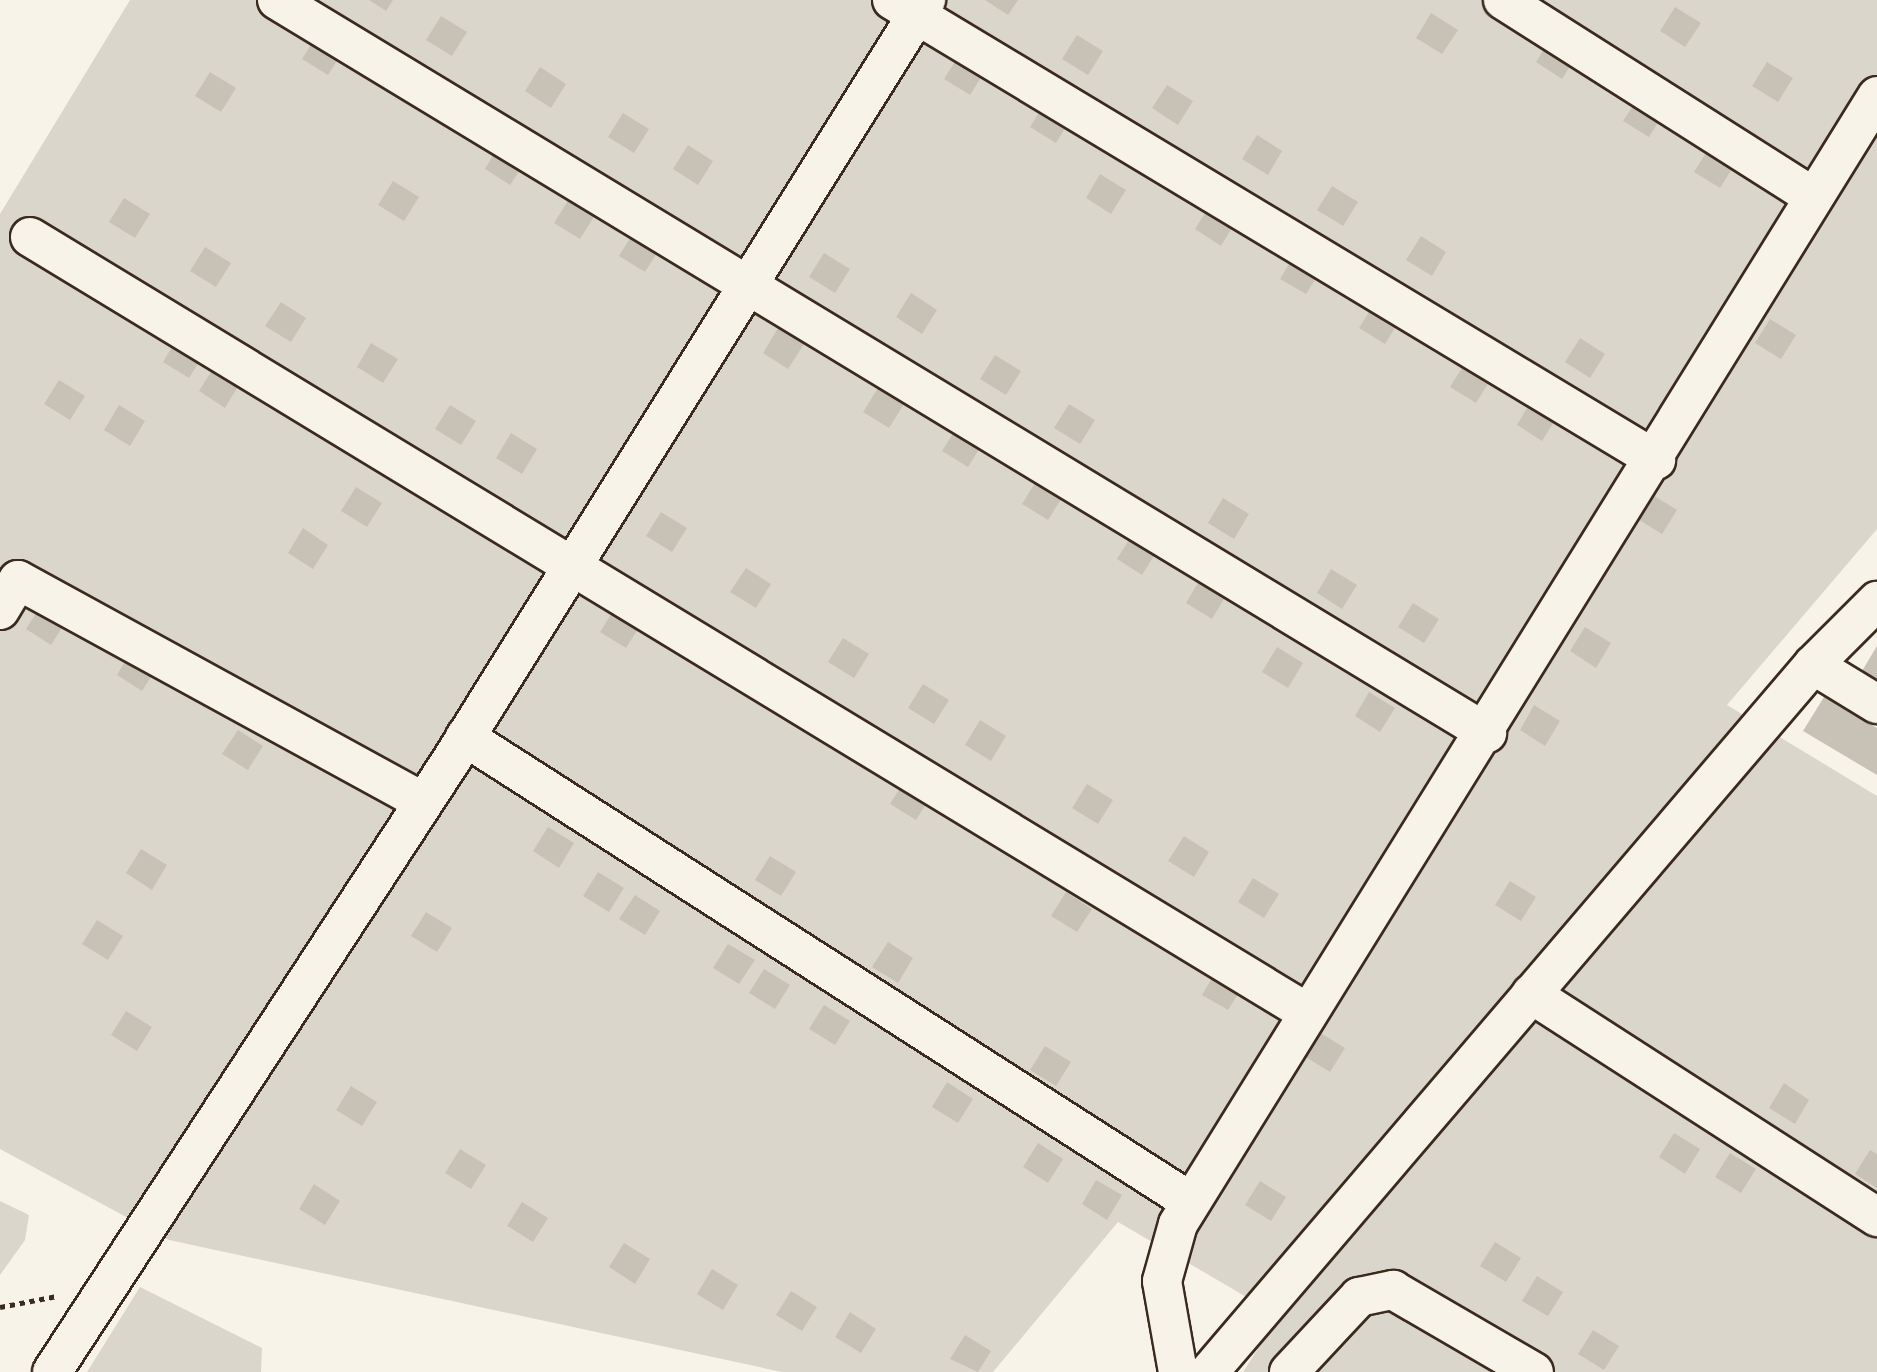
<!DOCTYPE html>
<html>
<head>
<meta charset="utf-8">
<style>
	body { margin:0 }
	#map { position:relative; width:1877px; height:1372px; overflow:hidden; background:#f7f3e8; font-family:"Playpen Sans",sans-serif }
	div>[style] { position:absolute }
	.green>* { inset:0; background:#dbd6cb }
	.building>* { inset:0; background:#c8c1b6 }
	.path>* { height:4.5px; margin-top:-2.25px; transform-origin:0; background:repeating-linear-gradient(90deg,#3b2a1e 0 5px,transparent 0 10px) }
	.roads { filter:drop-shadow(2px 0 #3b2a1e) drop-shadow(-2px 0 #3b2a1e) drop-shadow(0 2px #3b2a1e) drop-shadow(0 -2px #3b2a1e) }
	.minor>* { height:38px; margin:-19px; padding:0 19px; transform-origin:19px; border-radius:19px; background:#f7f3e8 }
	span { translate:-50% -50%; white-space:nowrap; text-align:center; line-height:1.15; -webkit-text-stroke:6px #f7f3e8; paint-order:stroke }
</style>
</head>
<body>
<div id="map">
	<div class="green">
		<i style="clip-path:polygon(130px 0,1877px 0,1877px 529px,1727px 705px,1877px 796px,1877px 1372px,1243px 1372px,1279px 1316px,1118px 1222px,993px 1372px,782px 1372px,169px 1240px,0 1149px,0 214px)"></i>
		<i style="clip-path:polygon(0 1201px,29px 1215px,25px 1240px,0 1275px)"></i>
		<i style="clip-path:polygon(140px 1287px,262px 1348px,261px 1372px,87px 1372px)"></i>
	</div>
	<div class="building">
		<i style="clip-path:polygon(369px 0,393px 0,386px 11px)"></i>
		<i style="clip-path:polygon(985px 0,1018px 0,1008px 15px)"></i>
		<i style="clip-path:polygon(1675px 7px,1701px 23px,1685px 47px,1660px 31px)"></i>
		<i style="clip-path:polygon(1431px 13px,1458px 30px,1442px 54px,1416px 38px)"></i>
		<i style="clip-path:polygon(441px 16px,467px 32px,452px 56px,426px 40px)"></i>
		<i style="clip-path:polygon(317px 35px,343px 51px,328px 75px,302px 59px)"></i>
		<i style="clip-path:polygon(1077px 35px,1103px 51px,1088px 75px,1062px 59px)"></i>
		<i style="clip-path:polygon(1551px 38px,1577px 55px,1562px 79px,1536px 62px)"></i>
		<i style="clip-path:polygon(959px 55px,985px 71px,970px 95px,944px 79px)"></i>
		<i style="clip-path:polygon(1767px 62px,1793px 78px,1778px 102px,1752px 86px)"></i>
		<i style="clip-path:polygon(540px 67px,566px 84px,551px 108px,525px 91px)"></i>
		<i style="clip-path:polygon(210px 72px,236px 88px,221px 112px,195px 96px)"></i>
		<i style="clip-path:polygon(1167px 85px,1193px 101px,1178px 125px,1152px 108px)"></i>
		<i style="clip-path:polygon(1639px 97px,1664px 113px,1649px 137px,1623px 121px)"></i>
		<i style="clip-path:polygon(1045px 103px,1071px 119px,1056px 143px,1030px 127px)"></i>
		<i style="clip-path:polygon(623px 113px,649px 129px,634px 153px,608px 137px)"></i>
		<i style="clip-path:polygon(1257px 135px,1282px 151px,1268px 175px,1242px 159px)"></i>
		<i style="clip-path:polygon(499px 145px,526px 161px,510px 185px,485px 169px)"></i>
		<i style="clip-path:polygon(688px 145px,713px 161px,698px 185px,673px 169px)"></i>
		<i style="clip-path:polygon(1709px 148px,1735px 164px,1720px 188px,1694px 172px)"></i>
		<i style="clip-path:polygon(1100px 174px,1126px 190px,1111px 214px,1086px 198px)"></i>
		<i style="clip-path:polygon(393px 181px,419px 197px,404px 221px,378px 205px)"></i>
		<i style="clip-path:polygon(1332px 186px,1358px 202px,1343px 226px,1317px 210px)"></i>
		<i style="clip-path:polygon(124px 198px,150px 214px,135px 238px,109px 222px)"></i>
		<i style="clip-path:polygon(569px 199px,595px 215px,580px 239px,554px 223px)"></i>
		<i style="clip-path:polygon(1210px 205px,1236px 221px,1221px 246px,1195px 229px)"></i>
		<i style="clip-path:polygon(634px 232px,660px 248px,645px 272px,619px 256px)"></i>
		<i style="clip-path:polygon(1421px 236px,1446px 252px,1432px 276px,1406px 260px)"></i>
		<i style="clip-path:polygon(205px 247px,231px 263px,216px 287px,190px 271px)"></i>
		<i style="clip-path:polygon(824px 253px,850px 269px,835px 293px,809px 277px)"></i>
		<i style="clip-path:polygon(1295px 254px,1321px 270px,1306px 294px,1280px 279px)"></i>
		<i style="clip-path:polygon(911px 293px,937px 310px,922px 334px,896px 317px)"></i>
		<i style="clip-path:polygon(281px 302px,306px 318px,291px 342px,265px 326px)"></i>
		<i style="clip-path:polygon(1374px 304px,1400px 320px,1385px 344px,1359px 328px)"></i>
		<i style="clip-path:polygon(1770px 319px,1796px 335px,1781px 359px,1755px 343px)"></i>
		<i style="clip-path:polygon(778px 328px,804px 344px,788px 369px,763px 353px)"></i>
		<i style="clip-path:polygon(178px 337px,204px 354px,189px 378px,163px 362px)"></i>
		<i style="clip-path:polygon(1580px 338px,1605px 354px,1590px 378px,1565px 362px)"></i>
		<i style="clip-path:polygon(371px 343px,398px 359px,383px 383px,357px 367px)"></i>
		<i style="clip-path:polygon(995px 355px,1021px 371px,1006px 395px,980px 379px)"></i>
		<i style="clip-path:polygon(1465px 363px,1491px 379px,1476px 403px,1450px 387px)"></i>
		<i style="clip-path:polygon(214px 367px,240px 383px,225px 408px,199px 391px)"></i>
		<i style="clip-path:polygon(59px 380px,85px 396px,70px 420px,44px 404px)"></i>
		<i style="clip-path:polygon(878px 388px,904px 404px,889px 428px,863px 412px)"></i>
		<i style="clip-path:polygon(1531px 401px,1557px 417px,1542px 441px,1517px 425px)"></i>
		<i style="clip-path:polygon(1069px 404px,1095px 420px,1080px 444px,1054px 428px)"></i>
		<i style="clip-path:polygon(119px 405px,145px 421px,130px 446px,104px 430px)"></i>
		<i style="clip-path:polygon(450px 405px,476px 421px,461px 445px,435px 429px)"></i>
		<i style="clip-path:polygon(957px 427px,983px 443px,968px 467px,942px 451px)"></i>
		<i style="clip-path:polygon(511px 433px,537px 449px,522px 474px,496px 458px)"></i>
		<i style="clip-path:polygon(1037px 480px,1063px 496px,1048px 520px,1022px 504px)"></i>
		<i style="clip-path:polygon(356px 487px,382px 503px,367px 527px,341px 511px)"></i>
		<i style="clip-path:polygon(1651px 494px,1677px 510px,1662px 534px,1636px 518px)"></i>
		<i style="clip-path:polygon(1223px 498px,1249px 514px,1234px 539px,1208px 523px)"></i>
		<i style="clip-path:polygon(661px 512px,687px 528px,672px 552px,646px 536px)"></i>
		<i style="clip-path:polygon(303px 528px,328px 545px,313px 569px,288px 553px)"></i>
		<i style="clip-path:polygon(1132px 535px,1157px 551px,1142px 575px,1117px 559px)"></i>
		<i style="clip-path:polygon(746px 568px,771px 584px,756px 608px,730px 592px)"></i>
		<i style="clip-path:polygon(1331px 569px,1357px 585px,1342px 609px,1317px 593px)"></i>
		<i style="clip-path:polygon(1201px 578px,1227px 594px,1212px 619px,1186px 603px)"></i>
		<i style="clip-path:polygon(1413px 603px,1439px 619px,1424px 643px,1398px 627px)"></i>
		<i style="clip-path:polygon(41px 605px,66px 621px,51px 645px,26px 629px)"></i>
		<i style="clip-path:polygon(615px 608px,641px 624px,626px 648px,600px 632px)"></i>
		<i style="clip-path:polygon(1585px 627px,1611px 643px,1596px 668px,1570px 651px)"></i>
		<i style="clip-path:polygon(843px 638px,869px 654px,854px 678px,828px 662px)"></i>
		<i style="clip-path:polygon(1877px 646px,1877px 680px,1862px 671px)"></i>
		<i style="clip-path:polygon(1277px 647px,1303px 663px,1288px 688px,1262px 672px)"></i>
		<i style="clip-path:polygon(131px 651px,157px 667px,142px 691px,117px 675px)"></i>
		<i style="clip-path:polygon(923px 684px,949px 700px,934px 724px,908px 708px)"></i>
		<i style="clip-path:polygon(1369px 692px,1395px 708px,1380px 732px,1355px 716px)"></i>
		<i style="clip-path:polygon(1824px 697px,1877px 728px,1877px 775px,1803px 731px)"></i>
		<i style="clip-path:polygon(1534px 705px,1560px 721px,1545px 746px,1520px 730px)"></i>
		<i style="clip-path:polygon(980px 720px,1006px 736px,991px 761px,965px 745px)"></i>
		<i style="clip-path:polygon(238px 730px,263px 746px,248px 770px,222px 754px)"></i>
		<i style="clip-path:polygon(905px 780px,931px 796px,916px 820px,890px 804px)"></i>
		<i style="clip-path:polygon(1087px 784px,1113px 800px,1098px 824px,1072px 808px)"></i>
		<i style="clip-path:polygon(548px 827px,574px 843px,559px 868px,533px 851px)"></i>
		<i style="clip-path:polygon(1184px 836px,1209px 852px,1194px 877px,1168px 861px)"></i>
		<i style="clip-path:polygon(141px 849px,167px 865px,152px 890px,126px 873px)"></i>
		<i style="clip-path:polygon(770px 856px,796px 872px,781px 896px,755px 880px)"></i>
		<i style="clip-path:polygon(598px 872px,624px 888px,609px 912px,583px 896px)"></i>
		<i style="clip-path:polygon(1253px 878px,1279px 894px,1264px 918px,1238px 902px)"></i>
		<i style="clip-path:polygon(1510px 881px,1536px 897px,1521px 921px,1495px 905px)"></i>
		<i style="clip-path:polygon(1066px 892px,1092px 909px,1077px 932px,1051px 916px)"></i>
		<i style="clip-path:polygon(635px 895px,660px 911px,645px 935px,619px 919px)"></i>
		<i style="clip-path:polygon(426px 912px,452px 928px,437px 952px,411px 936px)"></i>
		<i style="clip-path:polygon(97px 920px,123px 936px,108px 960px,82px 944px)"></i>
		<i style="clip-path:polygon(888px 942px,913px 958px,898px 983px,872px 967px)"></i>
		<i style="clip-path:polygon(728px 944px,755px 960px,739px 984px,713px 968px)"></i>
		<i style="clip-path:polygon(764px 969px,790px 985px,775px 1009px,749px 993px)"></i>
		<i style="clip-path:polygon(1217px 970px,1243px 986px,1228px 1010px,1202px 995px)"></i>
		<i style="clip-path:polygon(824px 1005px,850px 1021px,835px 1045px,809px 1029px)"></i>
		<i style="clip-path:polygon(126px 1011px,152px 1027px,137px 1051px,111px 1035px)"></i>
		<i style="clip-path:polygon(1319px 1032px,1345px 1048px,1330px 1072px,1304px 1056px)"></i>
		<i style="clip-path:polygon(1045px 1046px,1071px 1062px,1056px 1086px,1030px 1070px)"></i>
		<i style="clip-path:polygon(947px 1082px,973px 1099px,958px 1123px,932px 1107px)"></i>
		<i style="clip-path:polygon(1784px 1083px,1809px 1100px,1795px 1124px,1769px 1108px)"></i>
		<i style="clip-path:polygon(351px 1086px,377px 1102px,362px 1126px,336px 1110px)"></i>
		<i style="clip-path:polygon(1674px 1133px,1700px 1149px,1685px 1174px,1659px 1157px)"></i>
		<i style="clip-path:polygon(1038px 1143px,1063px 1159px,1048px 1183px,1023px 1167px)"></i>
		<i style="clip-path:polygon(460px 1149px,486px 1165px,471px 1189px,445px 1173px)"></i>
		<i style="clip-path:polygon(1870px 1150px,1877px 1154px,1877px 1188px,1855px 1174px)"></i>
		<i style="clip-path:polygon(1730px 1153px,1756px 1169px,1741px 1193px,1715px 1177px)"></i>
		<i style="clip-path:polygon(1096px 1180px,1122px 1195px,1107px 1220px,1082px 1204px)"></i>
		<i style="clip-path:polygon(1260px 1181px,1286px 1197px,1271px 1221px,1245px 1205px)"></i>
		<i style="clip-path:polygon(314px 1184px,340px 1201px,325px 1225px,299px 1209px)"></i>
		<i style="clip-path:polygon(522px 1202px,548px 1218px,533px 1242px,507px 1226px)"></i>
		<i style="clip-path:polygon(1495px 1242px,1521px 1258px,1506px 1282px,1480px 1266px)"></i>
		<i style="clip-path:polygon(624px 1243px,650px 1259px,635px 1284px,609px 1267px)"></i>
		<i style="clip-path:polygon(712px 1269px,738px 1285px,723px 1310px,697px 1294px)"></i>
		<i style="clip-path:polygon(1537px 1276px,1563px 1292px,1548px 1316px,1522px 1301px)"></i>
		<i style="clip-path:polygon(791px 1291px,817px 1307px,802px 1331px,776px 1315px)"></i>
		<i style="clip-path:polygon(850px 1312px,876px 1329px,861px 1353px,835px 1337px)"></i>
		<i style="clip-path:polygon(1593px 1330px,1619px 1346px,1604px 1370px,1578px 1354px)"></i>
		<i style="clip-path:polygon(965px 1335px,991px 1351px,978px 1372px,950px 1359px)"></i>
	</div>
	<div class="path">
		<i style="left:0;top:1307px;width:58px;rotate:-10.9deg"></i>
	</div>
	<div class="roads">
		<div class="minor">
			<i style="left:277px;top:0;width:1415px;rotate:31.21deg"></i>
			<i style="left:892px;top:0;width:892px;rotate:31.05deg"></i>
			<i style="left:1503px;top:0;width:367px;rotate:32.4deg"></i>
			<i style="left:30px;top:237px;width:1495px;rotate:31.27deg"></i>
			<i style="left:0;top:610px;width:35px;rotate:-59deg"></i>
			<i style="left:18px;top:580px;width:462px;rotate:28.7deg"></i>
			<i style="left:1813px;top:665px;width:75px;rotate:31.4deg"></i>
			<i style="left:465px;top:737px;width:862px;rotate:32.64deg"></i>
			<i style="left:1531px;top:994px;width:412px;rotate:32.8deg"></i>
			<i style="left:52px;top:1372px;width:732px;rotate:-56.87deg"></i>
			<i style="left:452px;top:759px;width:895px;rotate:-58.01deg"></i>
			<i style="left:1178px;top:1372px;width:92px;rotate:-100deg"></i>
			<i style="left:1162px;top:1281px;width:59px;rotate:-74.3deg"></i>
			<i style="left:1178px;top:1224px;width:1327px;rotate:-58.21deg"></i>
			<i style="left:1209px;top:1372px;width:930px;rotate:-49.49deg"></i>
			<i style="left:1813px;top:665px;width:91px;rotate:-45deg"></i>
			<i style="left:1289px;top:1372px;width:103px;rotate:-47deg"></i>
			<i style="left:1359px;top:1297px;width:35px;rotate:-12deg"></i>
			<i style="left:1393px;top:1290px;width:163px;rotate:30.2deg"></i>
		</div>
	</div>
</div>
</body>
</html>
